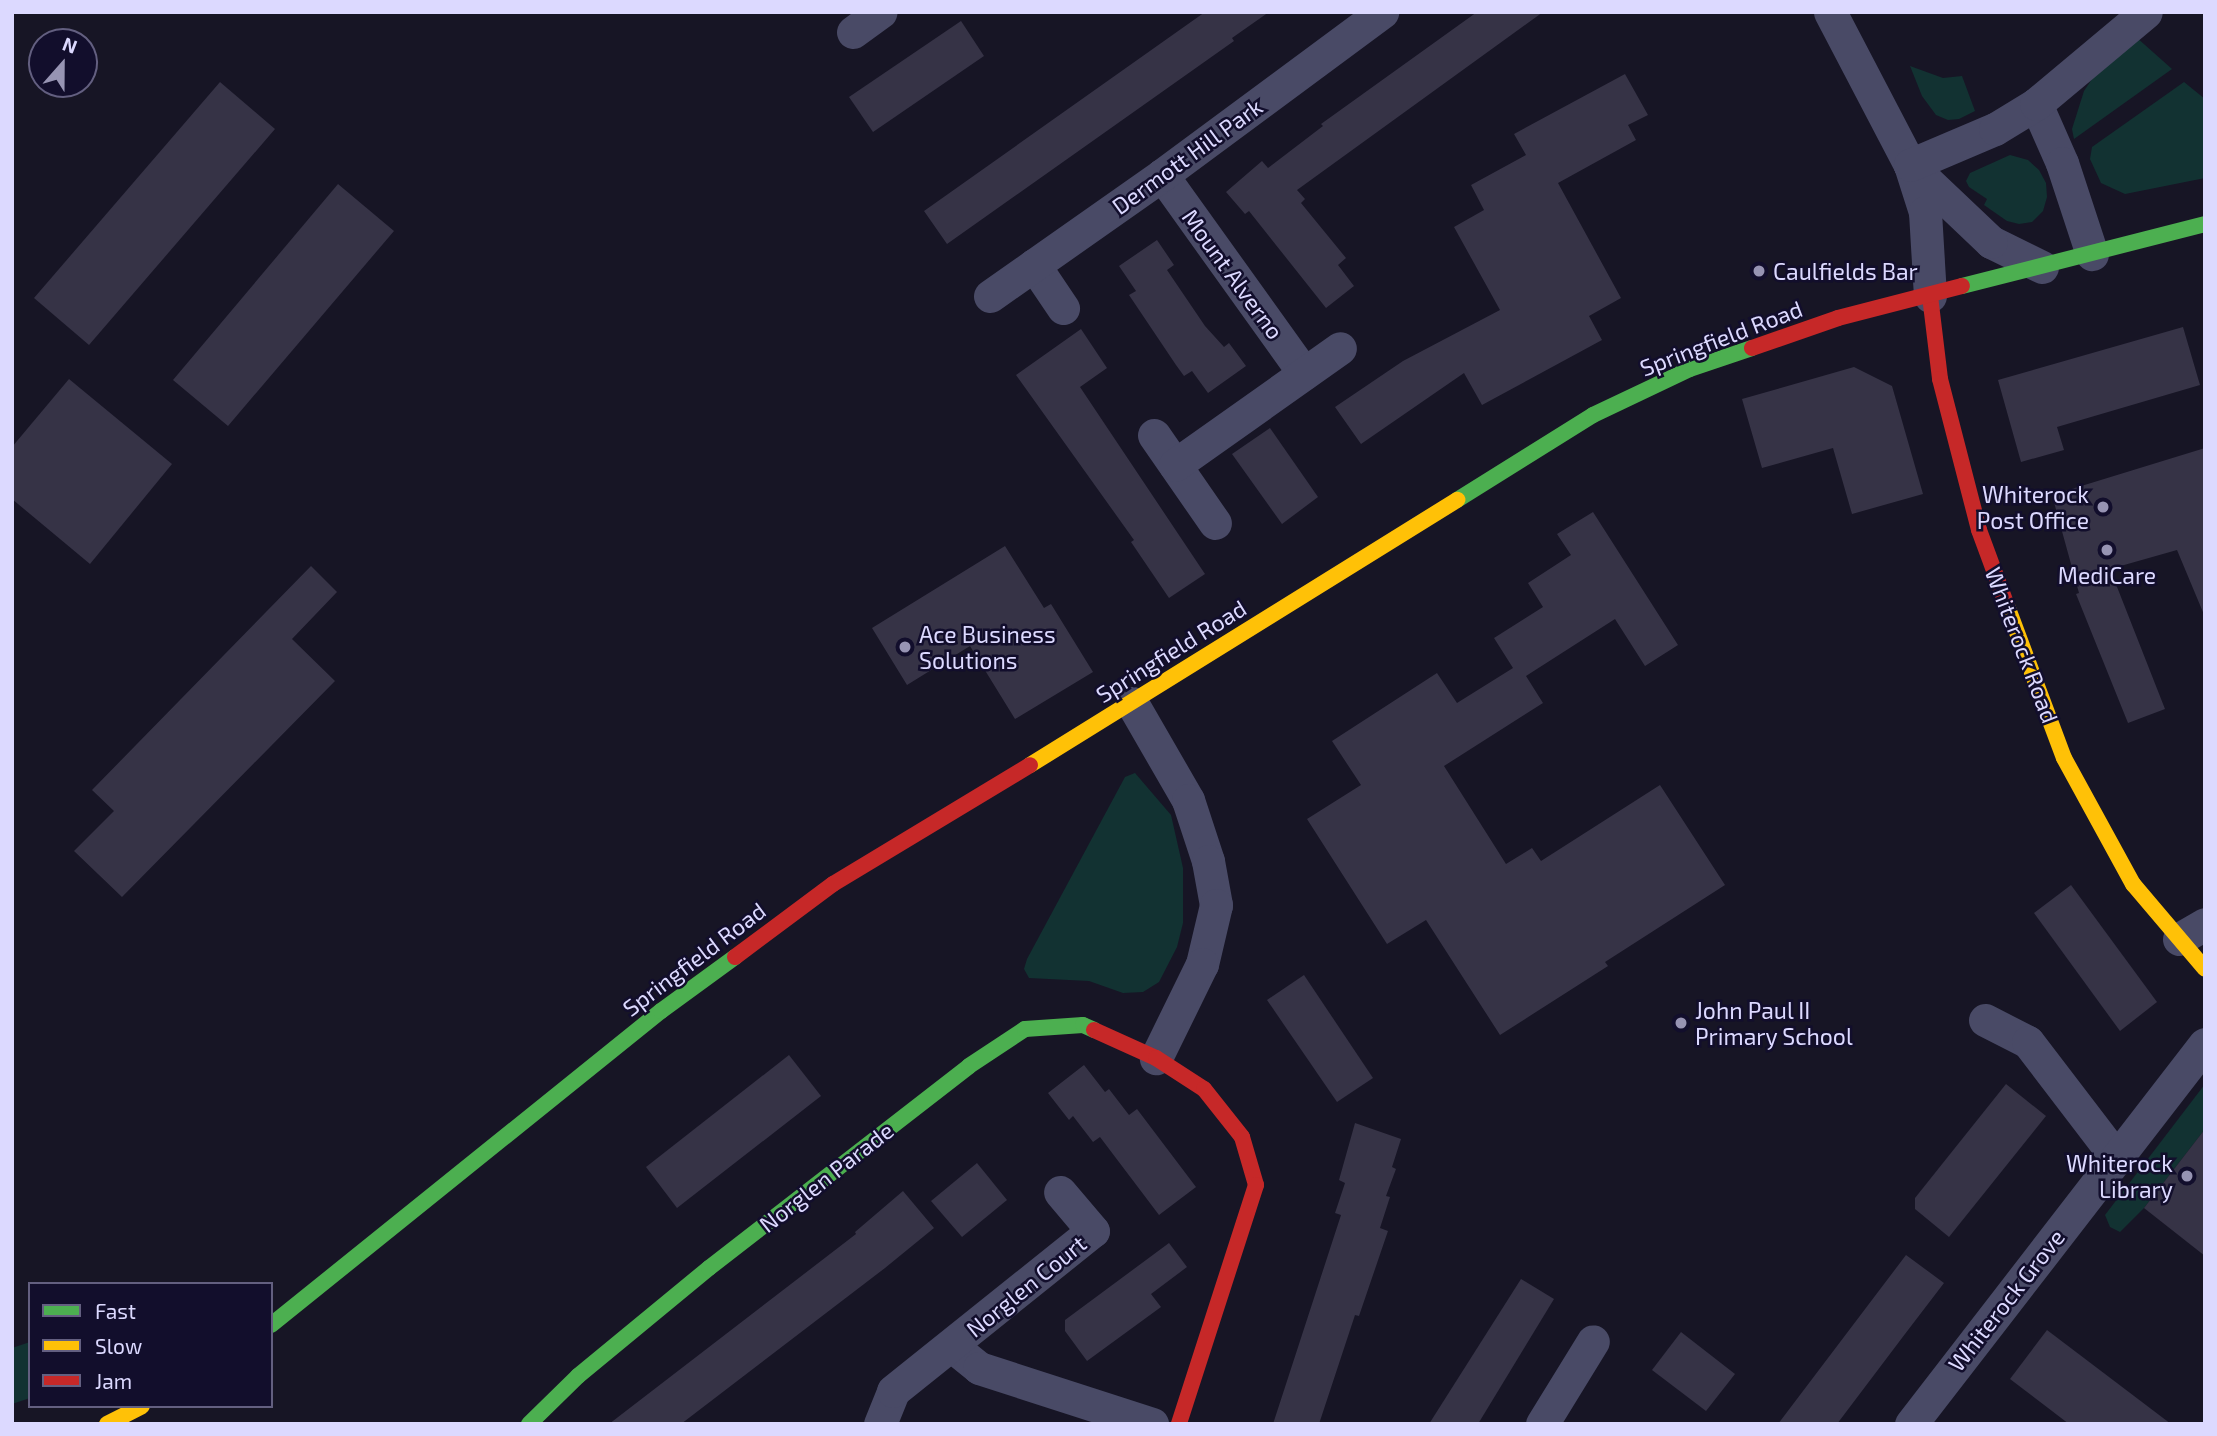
<!DOCTYPE html>
<html>
<head>
<meta charset="utf-8">
<style>
	body { margin:0 }
	#map { position:relative; width:2217px; height:1436px; overflow:hidden; background:#171525; font-family:"Exo 2",sans-serif }
	div>[style] { position:absolute }
	.green>* { inset:0; background:#123232 }
	.building>* { inset:0; background:#363346 }
	.street>* { height:33px; margin:-16.5px; padding:0 16.5px; transform-origin:16.5px; border-radius:16.5px; background:#494a66 }
	.fast>* { height:16px; margin:-8px; padding:0 8px; transform-origin:8px; border-radius:8px; background:#4caf50 }
	.slow>* { height:16px; margin:-8px; padding:0 8px; transform-origin:8px; border-radius:8px; background:#ffc107 }
	.jam>* { height:16px; margin:-8px; padding:0 8px; transform-origin:8px; border-radius:8px; background:#c62828 }
	.dots>* { width:19px; height:19px; translate:-50% -50%; box-sizing:border-box; border:4px solid #120e2c; border-radius:50% }
	span { translate:-50% -50%; white-space:nowrap; text-align:center; line-height:1.15; -webkit-text-stroke:5px #120e2c; paint-order:stroke }
	.street-label { font-size:23px; color:#dcd9ff }
	.poi-label { font-size:23px; color:#dcd9ff }
	.left { translate:0 -50%; text-align:left }
	.right { translate:-100% -50%; text-align:right }
	.frame { position:absolute; inset:0; border:14px solid #dcd9ff; pointer-events:none }
	.legend { position:absolute; left:28px; top:1282px; width:245px; height:126px; box-sizing:border-box; background:#120e2c; border:2px solid #635f80; margin:0; padding:9px 12px; list-style:none; font-size:21px; color:#dcd9ff }
	.legend li { display:flex; align-items:center; gap:14px; height:35px }
	.legend b { width:35px; border:2px solid #635f80 }
	.north { position:absolute; left:28px; top:28px; width:70px; height:70px; box-sizing:border-box; background:#120e2c; border:2px solid #635f80; border-radius:50%; rotate:21deg; font-size:19px; font-weight:700; line-height:28px; text-align:center; color:#dcd9ff }
	.north::after { content:''; display:block; margin:auto; width:24px; height:32px; background:#9794b3; clip-path:polygon(50% 0,100% 100%,50% 72%,0 100%) }
</style>
</head>
<body>
<div id="map">
	<div class="green">
		<i style="clip-path:polygon(2136px 37px,2172px 69px,2074px 139px,2072px 129px,2084px 91px,2096px 73px)"></i>
		<i style="clip-path:polygon(1910px 66px,1943px 78px,1962px 76px,1975px 111px,1959px 119px,1948px 120px,1936px 115px,1922px 96px)"></i>
		<i style="clip-path:polygon(2184px 82px,2205px 99px,2205px 178px,2125px 194px,2101px 183px,2090px 159px,2092px 147px)"></i>
		<i style="clip-path:polygon(2010px 155px,2028px 160px,2039px 170px,2046px 183px,2047px 197px,2043px 211px,2032px 222px,2019px 224px,2007px 221px,1984px 205px,1987px 199px,1969px 187px,1966px 181px,1970px 173px)"></i>
		<i style="clip-path:polygon(1135px 773px,1171px 815px,1183px 868px,1183px 923px,1177px 947px,1159px 982px,1143px 992px,1123px 993px,1089px 981px,1029px 978px,1024px 969px,1027px 959px,1125px 777px)"></i>
		<i style="clip-path:polygon(2205px 1084px,2205px 1129px,2144px 1208px,2120px 1232px,2110px 1227px,2105px 1215px)"></i>
		<i style="clip-path:polygon(30px 1342px,30px 1398px,12px 1404px,12px 1348px)"></i>
	</div>
	<div class="building">
		<i style="clip-path:polygon(1205px 12px,1269px 12px,1232px 38px,1234px 41px,947px 244px,924px 211px)"></i>
		<i style="clip-path:polygon(1477px 12px,1543px 12px,1297px 190px,1305px 199px,1301px 203px,1346px 258px,1338px 265px,1354px 286px,1326px 308px,1249px 211px,1245px 214px,1226px 192px,1262px 161px,1268px 168px,1323px 126px,1321px 124px)"></i>
		<i style="clip-path:polygon(961px 21px,984px 56px,873px 132px,849px 97px)"></i>
		<i style="clip-path:polygon(1625px 74px,1648px 115px,1628px 125px,1636px 140px,1558px 183px,1621px 298px,1589px 316px,1602px 340px,1482px 405px,1464px 373px,1361px 444px,1335px 407px,1403px 361px,1500px 310px,1454px 227px,1484px 210px,1471px 185px,1526px 155px,1514px 134px)"></i>
		<i style="clip-path:polygon(220px 82px,275px 129px,89px 345px,34px 298px)"></i>
		<i style="clip-path:polygon(338px 184px,394px 231px,228px 426px,173px 380px)"></i>
		<i style="clip-path:polygon(1157px 240px,1174px 265px,1167px 270px,1205px 326px,1224px 347px,1229px 343px,1246px 366px,1208px 393px,1192px 371px,1184px 376px,1176px 365px,1129px 295px,1136px 291px,1119px 266px)"></i>
		<i style="clip-path:polygon(2183px 327px,2200px 385px,2057px 427px,2064px 450px,2021px 462px,1998px 380px)"></i>
		<i style="clip-path:polygon(1081px 329px,1107px 368px,1080px 387px,1205px 574px,1169px 598px,1131px 542px,1134px 540px,1016px 375px)"></i>
		<i style="clip-path:polygon(1854px 367px,1892px 386px,1923px 494px,1852px 514px,1833px 448px,1762px 468px,1742px 399px)"></i>
		<i style="clip-path:polygon(69px 379px,172px 464px,90px 564px,12px 499px,12px 447px)"></i>
		<i style="clip-path:polygon(1270px 428px,1318px 497px,1282px 524px,1232px 454px)"></i>
		<i style="clip-path:polygon(2205px 448px,2205px 617px,2177px 550px,2110px 569px,2165px 709px,2128px 723px,2076px 594px,2079px 593px,2052px 495px)"></i>
		<i style="clip-path:polygon(1593px 512px,1678px 645px,1645px 666px,1615px 619px,1526px 676px,1543px 703px,1444px 766px,1506px 864px,1532px 848px,1541px 861px,1660px 785px,1725px 885px,1605px 962px,1608px 966px,1500px 1035px,1426px 920px,1387px 944px,1307px 819px,1361px 785px,1332px 741px,1437px 673px,1457px 703px,1513px 668px,1494px 638px,1543px 607px,1528px 583px,1571px 555px,1557px 534px)"></i>
		<i style="clip-path:polygon(1005px 546px,1044px 608px,1051px 604px,1093px 672px,1015px 719px,970px 646px,907px 685px,872px 628px)"></i>
		<i style="clip-path:polygon(311px 566px,337px 592px,292px 639px,335px 681px,122px 897px,74px 851px,114px 811px,92px 790px)"></i>
		<i style="clip-path:polygon(2071px 885px,2157px 1002px,2120px 1031px,2034px 913px)"></i>
		<i style="clip-path:polygon(1304px 975px,1373px 1078px,1337px 1102px,1267px 1000px)"></i>
		<i style="clip-path:polygon(789px 1055px,821px 1096px,677px 1208px,646px 1167px)"></i>
		<i style="clip-path:polygon(1084px 1065px,1105px 1092px,1109px 1089px,1129px 1115px,1137px 1109px,1196px 1187px,1159px 1215px,1100px 1137px,1093px 1142px,1073px 1116px,1069px 1120px,1048px 1093px)"></i>
		<i style="clip-path:polygon(2006px 1084px,2046px 1116px,1949px 1237px,1915px 1209px,1915px 1198px)"></i>
		<i style="clip-path:polygon(1355px 1123px,1401px 1139px,1392px 1167px,1396px 1169px,1386px 1196px,1390px 1197px,1380px 1228px,1388px 1231px,1359px 1316px,1355px 1315px,1319px 1424px,1273px 1424px,1341px 1215px,1335px 1213px,1345px 1183px,1339px 1180px)"></i>
		<i style="clip-path:polygon(2205px 1129px,2205px 1256px,2144px 1208px)"></i>
		<i style="clip-path:polygon(977px 1163px,1007px 1200px,962px 1237px,931px 1201px)"></i>
		<i style="clip-path:polygon(903px 1191px,934px 1228px,885px 1268px,681px 1424px,609px 1424px,856px 1234px,855px 1232px)"></i>
		<i style="clip-path:polygon(1169px 1243px,1187px 1267px,1151px 1294px,1161px 1307px,1087px 1361px,1065px 1331px,1065px 1320px)"></i>
		<i style="clip-path:polygon(1906px 1255px,1944px 1283px,1905px 1334px,1837px 1424px,1778px 1424px)"></i>
		<i style="clip-path:polygon(1521px 1279px,1554px 1299px,1478px 1424px,1429px 1424px)"></i>
		<i style="clip-path:polygon(2047px 1330px,2171px 1424px,2069px 1424px,2010px 1379px)"></i>
		<i style="clip-path:polygon(1681px 1332px,1735px 1374px,1706px 1411px,1652px 1370px)"></i>
	</div>
	<div class="street">
		<i style="left:1830px;top:12px;width:173px;rotate:62.4deg"></i>
		<i style="left:1910px;top:165px;width:49px;rotate:72.3deg"></i>
		<i style="left:1925px;top:212px;width:84px;rotate:86.6deg"></i>
		<i style="left:853px;top:32px;width:34px;rotate:-36deg"></i>
		<i style="left:2036px;top:104px;width:64px;rotate:66.2deg"></i>
		<i style="left:2062px;top:163px;width:96px;rotate:71.8deg"></i>
		<i style="left:1162px;top:175px;width:244px;rotate:54.4deg"></i>
		<i style="left:1034px;top:265px;width:52px;rotate:56deg"></i>
		<i style="left:2042px;top:267px;width:57px;rotate:-153.9deg"></i>
		<i style="left:1991px;top:242px;width:112px;rotate:-136.5deg"></i>
		<i style="left:1910px;top:165px;width:92px;rotate:-23deg"></i>
		<i style="left:1995px;top:129px;width:48px;rotate:-31.4deg"></i>
		<i style="left:2036px;top:104px;width:143px;rotate:-39.9deg"></i>
		<i style="left:990px;top:296px;width:210px;rotate:-35.1deg"></i>
		<i style="left:1162px;top:175px;width:274px;rotate:-36.5deg"></i>
		<i style="left:1154px;top:435px;width:107px;rotate:55.3deg"></i>
		<i style="left:1175px;top:465px;width:202px;rotate:-35.3deg"></i>
		<i style="left:1132px;top:703px;width:112px;rotate:60deg"></i>
		<i style="left:1188px;top:800px;width:64px;rotate:71.8deg"></i>
		<i style="left:1208px;top:861px;width:45px;rotate:79.7deg"></i>
		<i style="left:1216px;top:905px;width:61px;rotate:103.3deg"></i>
		<i style="left:1202px;top:964px;width:105px;rotate:116.1deg"></i>
		<i style="left:2179px;top:939px;width:30px;rotate:-30deg"></i>
		<i style="left:1985px;top:1020px;width:48px;rotate:27.1deg"></i>
		<i style="left:2028px;top:1042px;width:145px;rotate:52.6deg"></i>
		<i style="left:952px;top:1346px;width:35px;rotate:39deg"></i>
		<i style="left:979px;top:1368px;width:182px;rotate:17.9deg"></i>
		<i style="left:880px;top:1424px;width:35px;rotate:-68deg"></i>
		<i style="left:893px;top:1391px;width:256px;rotate:-38.7deg"></i>
		<i style="left:1093px;top:1231px;width:51px;rotate:-130.2deg"></i>
		<i style="left:1542px;top:1424px;width:97px;rotate:-58.4deg"></i>
		<i style="left:1911px;top:1424px;width:480px;rotate:-52.3deg"></i>
	</div>
	<div class="fast">
		<i style="left:1962px;top:286px;width:251px;rotate:-14.3deg"></i>
		<i style="left:1457px;top:500px;width:160px;rotate:-32deg"></i>
		<i style="left:1593px;top:415px;width:107px;rotate:-25.4deg"></i>
		<i style="left:1690px;top:369px;width:65px;rotate:-18.7deg"></i>
		<i style="left:271px;top:1325px;width:501px;rotate:-38.84deg"></i>
		<i style="left:661px;top:1011px;width:92px;rotate:-36.1deg"></i>
		<i style="left:529px;top:1424px;width:69px;rotate:-44.4deg"></i>
		<i style="left:578px;top:1376px;width:170px;rotate:-39.5deg"></i>
		<i style="left:709px;top:1268px;width:329px;rotate:-37.8deg"></i>
		<i style="left:969px;top:1066px;width:67px;rotate:-33.5deg"></i>
		<i style="left:1025px;top:1029px;width:58px;rotate:-3.9deg"></i>
		<i style="left:1083px;top:1025px;width:12px;rotate:24deg"></i>
	</div>
	<div class="slow">
		<i style="left:2006px;top:603px;width:165px;rotate:69.5deg"></i>
		<i style="left:2064px;top:758px;width:144px;rotate:61.3deg"></i>
		<i style="left:2133px;top:884px;width:111px;rotate:49.7deg"></i>
		<i style="left:1030px;top:765px;width:503px;rotate:-31.82deg"></i>
		<i style="left:107px;top:1424px;width:39px;rotate:-27deg"></i>
	</div>
	<div class="jam">
		<i style="left:1930px;top:296px;width:84px;rotate:83.1deg"></i>
		<i style="left:1940px;top:379px;width:156px;rotate:75.5deg"></i>
		<i style="left:1979px;top:530px;width:78px;rotate:69.7deg"></i>
		<i style="left:1752px;top:348px;width:91px;rotate:-19.2deg"></i>
		<i style="left:1838px;top:318px;width:128px;rotate:-14.5deg"></i>
		<i style="left:735px;top:957px;width:122px;rotate:-36.7deg"></i>
		<i style="left:833px;top:884px;width:230px;rotate:-31.1deg"></i>
		<i style="left:1094px;top:1030px;width:68px;rotate:24.3deg"></i>
		<i style="left:1156px;top:1058px;width:57px;rotate:32.9deg"></i>
		<i style="left:1204px;top:1089px;width:61px;rotate:51.6deg"></i>
		<i style="left:1242px;top:1137px;width:50px;rotate:73.7deg"></i>
		<i style="left:1256px;top:1185px;width:251px;rotate:107.9deg"></i>
	</div>
	<div class="dots">
		<i style="left:1759px;top:271px;background:#9794b3"></i>
		<i style="left:2103px;top:507px;background:#9794b3"></i>
		<i style="left:2107px;top:550px;background:#9794b3"></i>
		<i style="left:905px;top:647px;background:#9794b3"></i>
		<i style="left:1681px;top:1023px;background:#9794b3"></i>
		<i style="left:2187px;top:1176px;background:#9794b3"></i>
	</div>
	<div class="street-label">
		<span style="left:1187px;top:156px;rotate:-36deg">Dermott Hill Park</span>
		<span style="left:1233px;top:274px;rotate:54deg">Mount Alverno</span>
		<span style="left:1721px;top:338px;rotate:-21deg">Springfield Road</span>
		<span style="left:2022px;top:645px;rotate:69deg">Whiterock Road</span>
		<span style="left:1171px;top:651px;rotate:-32deg">Springfield Road</span>
		<span style="left:694px;top:959px;rotate:-37deg">Springfield Road</span>
		<span style="left:826px;top:1177px;rotate:-38deg">Norglen Parade</span>
		<span style="left:1026px;top:1286px;rotate:-39deg">Norglen Court</span>
		<span style="left:2006px;top:1300px;rotate:-52deg">Whiterock Grove</span>
	</div>
	<div class="poi-label">
		<span class="left" style="left:1773px;top:271px">Caulfields Bar</span>
		<span class="right" style="left:2089px;top:507px">Whiterock<br>Post Office</span>
		<span style="left:2107px;top:575px">MediCare</span>
		<span class="left" style="left:919px;top:647px">Ace Business<br>Solutions</span>
		<span class="left" style="left:1695px;top:1023px">John Paul II<br>Primary School</span>
		<span class="right" style="left:2173px;top:1176px">Whiterock<br>Library</span>
	</div>
	<div class="frame"></div>
	<ul class="legend">
	<li><b style="height:9px;background:#4caf50"></b>Fast</li>
	<li><b style="height:9px;background:#ffc107"></b>Slow</li>
	<li><b style="height:9px;background:#c62828"></b>Jam</li>
	</ul>
	<div class="north">N</div>
</div>
</body>
</html>
